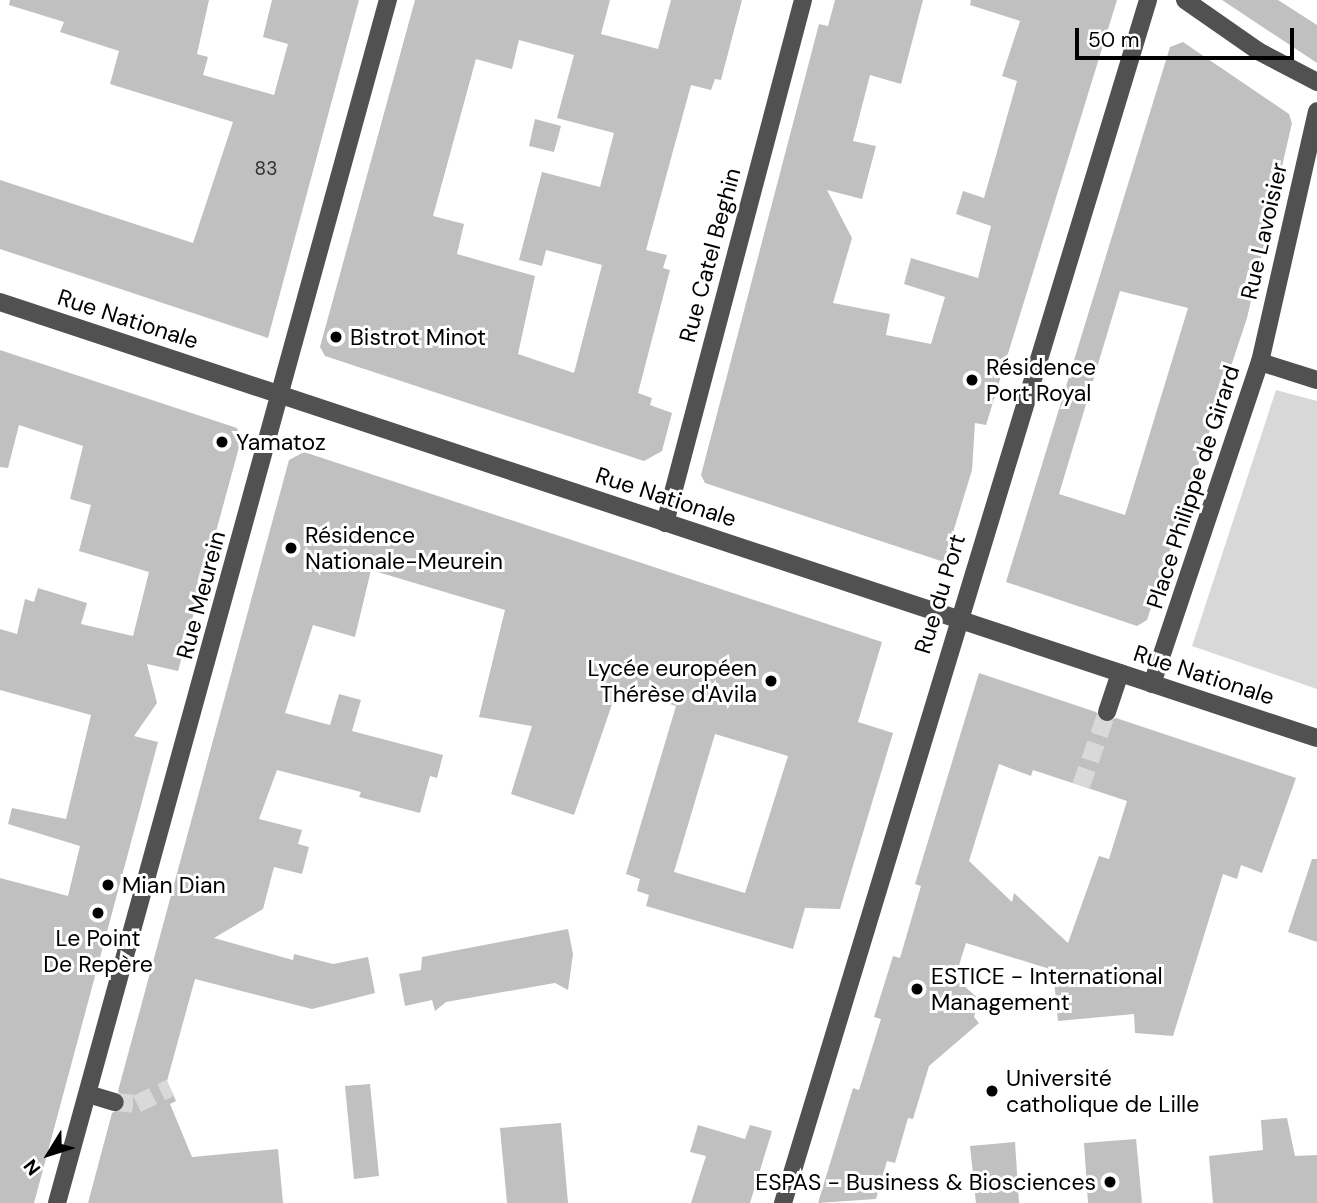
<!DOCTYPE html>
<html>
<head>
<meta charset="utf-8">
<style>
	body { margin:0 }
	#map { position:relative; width:1317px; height:1203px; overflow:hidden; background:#fff; font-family:"DM Sans",sans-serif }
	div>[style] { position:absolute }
	.green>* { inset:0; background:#d8d8d8 }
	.building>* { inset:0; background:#c0c0c0 }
	.minor-tunnel>* { height:18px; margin-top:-9px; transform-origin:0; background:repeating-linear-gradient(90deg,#d9d9d9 0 18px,transparent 0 27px) }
	.minor>* { height:18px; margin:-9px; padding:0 9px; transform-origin:9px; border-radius:9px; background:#515151 }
	.dots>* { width:19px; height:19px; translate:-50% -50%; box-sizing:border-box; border:4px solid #fff; border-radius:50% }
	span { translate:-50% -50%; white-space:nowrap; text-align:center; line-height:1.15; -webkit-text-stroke:6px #fff; paint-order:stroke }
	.number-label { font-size:19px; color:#303030 }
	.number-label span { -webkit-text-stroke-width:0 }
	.street-label { font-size:23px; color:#000 }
	.poi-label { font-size:23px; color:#000 }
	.left { translate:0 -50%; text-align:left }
	.right { translate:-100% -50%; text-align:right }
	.north { position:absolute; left:14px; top:1119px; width:70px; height:70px; -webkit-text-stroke:5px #fff; paint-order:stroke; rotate:232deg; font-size:19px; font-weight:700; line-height:28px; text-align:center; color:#000 }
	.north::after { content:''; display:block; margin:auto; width:24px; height:32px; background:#000; clip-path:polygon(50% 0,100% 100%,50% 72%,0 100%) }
	.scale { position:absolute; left:1075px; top:28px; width:219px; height:32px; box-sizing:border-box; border:4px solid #000; border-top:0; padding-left:9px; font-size:21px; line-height:24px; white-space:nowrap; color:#000; -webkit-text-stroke:5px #fff; paint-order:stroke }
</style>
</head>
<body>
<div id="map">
	<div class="green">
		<i style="clip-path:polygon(1276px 390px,1317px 401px,1317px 689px,1192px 646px)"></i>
	</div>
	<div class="building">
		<i style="clip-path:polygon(10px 0,209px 0,197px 54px,208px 57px,203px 75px,274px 95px,288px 44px,263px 37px,272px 0,359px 0,268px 338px,0 249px,0 180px,193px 243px,233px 122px,110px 84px,119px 51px,60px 32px,64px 22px,9px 5px)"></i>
		<i style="clip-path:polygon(evenodd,415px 0,610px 0,601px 34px,658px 49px,671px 0,742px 0,721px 80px,715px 79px,711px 90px,691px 85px,646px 250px,667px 255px,663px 268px,670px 270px,638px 393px,652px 398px,650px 405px,672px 413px,662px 451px,644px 461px,325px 356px,320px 347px,415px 0,519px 40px,574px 55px,557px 118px,614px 133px,600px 187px,542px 172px,519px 260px,542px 266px,546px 250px,602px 265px,574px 373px,518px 354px,535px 276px,457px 254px,464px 224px,433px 216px,476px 59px,512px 69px,519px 40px)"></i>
		<i style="clip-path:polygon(835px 0,923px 0,901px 84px,870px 75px,853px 141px,876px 146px,862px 199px,827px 190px,852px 238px,833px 303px,890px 314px,886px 335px,931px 344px,945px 297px,904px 284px,911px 258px,978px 278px,991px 226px,956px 214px,963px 191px,984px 198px,1017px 81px,1002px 76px,1020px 21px,970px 5px,971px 0,1117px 0,986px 425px,975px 423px,972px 470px,944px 562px,705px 483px,701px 475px,819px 24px,828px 26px)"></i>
		<i style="clip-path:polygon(1222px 0,1278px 0,1317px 25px,1317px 63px)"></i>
		<i style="clip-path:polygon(evenodd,1183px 42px,1289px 114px,1292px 123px,1247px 318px,1147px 620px,1137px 626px,1006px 582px,1170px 47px,1183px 42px,1120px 291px,1188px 308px,1125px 515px,1059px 494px,1120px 291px)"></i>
		<i style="clip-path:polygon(535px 119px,561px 126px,554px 152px,529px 146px)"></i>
		<i style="clip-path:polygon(0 350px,237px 428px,241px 440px,178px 671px,147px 664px,157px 703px,134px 736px,158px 742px,34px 1203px,0 1203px,0 878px,68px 896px,80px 846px,8px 824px,12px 808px,66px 819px,91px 715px,0 690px,0 629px,17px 634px,25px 599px,34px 602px,38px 588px,87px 603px,81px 624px,133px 636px,149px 572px,79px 551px,91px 505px,70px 499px,83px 446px,19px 425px,8px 468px,0 467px)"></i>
		<i style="clip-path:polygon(evenodd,304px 452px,882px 642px,858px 722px,893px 733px,840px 909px,805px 908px,793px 949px,646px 906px,649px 895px,637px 891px,640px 879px,626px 874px,676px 706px,618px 687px,574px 815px,511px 794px,532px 726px,479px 717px,505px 610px,371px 570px,355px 637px,313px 625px,285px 713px,330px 725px,339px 694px,361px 700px,352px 731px,443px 755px,437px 778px,430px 776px,420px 813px,359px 797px,361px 792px,277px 770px,259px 819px,302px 830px,298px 844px,309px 847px,302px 874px,274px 867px,263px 909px,214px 938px,293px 960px,294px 954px,333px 964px,368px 957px,375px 993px,312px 1009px,195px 979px,167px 1081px,176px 1101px,170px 1104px,192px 1157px,278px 1149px,283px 1203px,88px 1203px,112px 1113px,126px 1105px,118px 1091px,289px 460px,304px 452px,715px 734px,788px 756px,745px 893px,674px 872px,715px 734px)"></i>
		<i style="clip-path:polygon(evenodd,979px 673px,1096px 712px,1104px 723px,1116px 718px,1296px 778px,1262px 873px,1241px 865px,1237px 879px,1223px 874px,1173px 1036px,1135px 1033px,1134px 1014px,1058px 1021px,1053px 970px,966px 943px,955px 978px,979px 999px,974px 1017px,979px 1023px,929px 1066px,913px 1119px,908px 1118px,895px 1163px,887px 1161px,876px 1199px,818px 1203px,853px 1088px,859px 1090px,881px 1019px,874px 1017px,893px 956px,900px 958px,921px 886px,915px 884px,979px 673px,999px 764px,1031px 776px,1033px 770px,1127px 801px,1109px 859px,1099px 856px,1068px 943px,1014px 893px,1012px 902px,969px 861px,999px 764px)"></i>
		<i style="clip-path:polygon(1312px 859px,1317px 859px,1317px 942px,1288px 932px)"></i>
		<i style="clip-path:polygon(568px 929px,573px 954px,568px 990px,555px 983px,446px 1002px,435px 1011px,432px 1000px,405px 1006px,399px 974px,421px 970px,422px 957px)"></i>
		<i style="clip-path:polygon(370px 1084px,379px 1176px,354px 1179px,345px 1086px)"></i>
		<i style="clip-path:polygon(1287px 1118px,1295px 1156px,1317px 1155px,1317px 1203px,1213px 1203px,1209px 1156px,1263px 1150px,1261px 1120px)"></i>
		<i style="clip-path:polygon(561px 1123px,568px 1203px,507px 1203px,500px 1128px)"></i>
		<i style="clip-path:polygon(698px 1125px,745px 1139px,750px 1125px,772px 1131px,750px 1203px,691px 1203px,706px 1156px,690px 1152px)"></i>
		<i style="clip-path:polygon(1136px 1139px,1142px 1203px,1088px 1203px,1084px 1143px)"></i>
		<i style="clip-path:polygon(1015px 1142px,1019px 1203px,976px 1203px,970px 1146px)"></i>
	</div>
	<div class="minor-tunnel">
		<i style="left:1081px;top:786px;width:78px;rotate:-70.6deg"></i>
		<i style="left:115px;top:1102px;width:22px;rotate:5deg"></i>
		<i style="left:137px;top:1104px;width:37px;rotate:-26deg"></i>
	</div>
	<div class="minor">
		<i style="left:1185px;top:0;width:89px;rotate:34.9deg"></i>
		<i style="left:1258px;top:51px;width:67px;rotate:27.7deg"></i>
		<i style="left:0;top:302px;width:1387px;rotate:18.32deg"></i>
		<i style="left:1260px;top:362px;width:60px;rotate:17.5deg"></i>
		<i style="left:665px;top:523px;width:541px;rotate:-75.22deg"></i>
		<i style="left:1152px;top:684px;width:340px;rotate:-71.5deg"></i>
		<i style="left:1260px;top:362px;width:257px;rotate:-77.2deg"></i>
		<i style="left:1107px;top:712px;width:41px;rotate:-71.6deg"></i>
		<i style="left:88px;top:1094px;width:28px;rotate:17deg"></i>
		<i style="left:57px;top:1203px;width:1248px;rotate:-74.62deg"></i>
		<i style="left:783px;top:1203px;width:1257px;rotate:-73.12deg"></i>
	</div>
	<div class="dots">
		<i style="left:336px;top:337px;background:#000"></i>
		<i style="left:972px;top:380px;background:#000"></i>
		<i style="left:222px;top:442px;background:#000"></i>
		<i style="left:291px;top:548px;background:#000"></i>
		<i style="left:771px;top:681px;background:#000"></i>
		<i style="left:108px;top:885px;background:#000"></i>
		<i style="left:98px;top:913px;background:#000"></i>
		<i style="left:917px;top:989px;background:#000"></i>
		<i style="left:992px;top:1091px;background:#000"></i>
		<i style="left:1110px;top:1182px;background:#000"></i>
	</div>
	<div class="number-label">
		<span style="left:266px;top:169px">83</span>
	</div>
	<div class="street-label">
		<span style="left:1264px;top:231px;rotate:-77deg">Rue Lavoisier</span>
		<span style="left:710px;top:255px;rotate:-75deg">Rue Catel Beghin</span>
		<span style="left:128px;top:319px;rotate:18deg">Rue Nationale</span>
		<span style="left:1193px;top:487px;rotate:-72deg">Place Philippe de Girard</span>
		<span style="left:666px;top:497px;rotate:18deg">Rue Nationale</span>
		<span style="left:940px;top:594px;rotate:-73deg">Rue du Port</span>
		<span style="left:201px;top:595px;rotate:-75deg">Rue Meurein</span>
		<span style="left:1204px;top:675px;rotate:18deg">Rue Nationale</span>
	</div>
	<div class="poi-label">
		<span class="left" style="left:350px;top:337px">Bistrot Minot</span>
		<span class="left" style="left:986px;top:380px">Résidence<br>Port Royal</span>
		<span class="left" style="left:236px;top:442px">Yamatoz</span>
		<span class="left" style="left:305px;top:548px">Résidence<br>Nationale-Meurein</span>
		<span class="right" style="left:757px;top:681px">Lycée européen<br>Thérèse d'Avila</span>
		<span class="left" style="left:122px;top:885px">Mian Dian</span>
		<span style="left:98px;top:951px">Le Point<br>De Repère</span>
		<span class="left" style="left:931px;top:989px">ESTICE - International<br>Management</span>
		<span class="left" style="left:1006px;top:1091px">Université<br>catholique de Lille</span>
		<span class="right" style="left:1096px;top:1182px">ESPAS - Business &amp; Biosciences</span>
	</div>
	<div class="north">N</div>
	<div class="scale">50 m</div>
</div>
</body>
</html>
